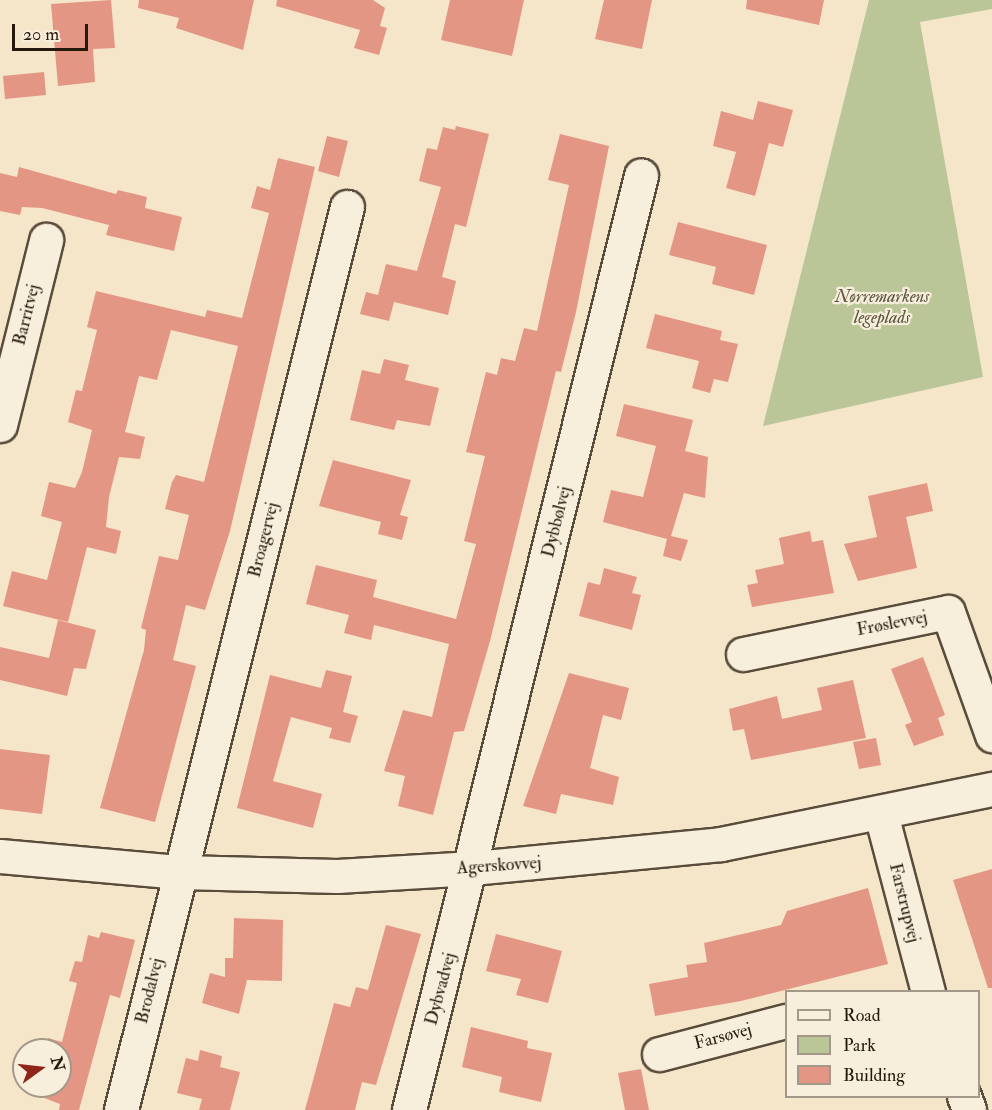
<!DOCTYPE html>
<html>
<head>
<meta charset="utf-8">
<style>
	body { margin:0 }
	#map { position:relative; width:992px; height:1110px; overflow:hidden; background:#f5e5c9; font-family:"IM FELL Double Pica",serif }
	div>[style] { position:absolute }
	.green>* { inset:0; background:#bac598 }
	.building>* { inset:0; background:#e49685 }
	.roads { filter:drop-shadow(2px 0 #5a4c3b) drop-shadow(-2px 0 #5a4c3b) drop-shadow(0 2px #5a4c3b) drop-shadow(0 -2px #5a4c3b) }
	.minor>* { height:33px; margin:-16.5px; padding:0 16.5px; transform-origin:16.5px; border-radius:16.5px; background:#f8eedc }
	span { translate:-50% -50%; white-space:nowrap; text-align:center; line-height:1.15; -webkit-text-stroke:4.5px #f8eedc; paint-order:stroke }
	.park-label { font-size:18px; color:#5a553d; font-style:italic }
	.street-label { font-size:18px; color:#26190c }
	.legend { position:absolute; left:785px; top:990px; width:195px; height:108px; box-sizing:border-box; background:#f8eedc; border:2px solid #a49989; margin:0; padding:8px 10px; list-style:none; font-size:18px; color:#26190c }
	.legend li { display:flex; align-items:center; gap:12px; height:30px }
	.legend b { width:30px; border:2px solid #a49989 }
	.north { position:absolute; left:12px; top:1038px; width:60px; height:60px; box-sizing:border-box; background:#f8eedc; border:2px solid #a49989; border-radius:50%; rotate:75deg; font-size:16px; font-weight:700; line-height:24px; text-align:center; color:#26190c }
	.north::after { content:''; display:block; margin:auto; width:21px; height:27px; background:#8f2418; clip-path:polygon(50% 0,100% 100%,50% 72%,0 100%) }
	.scale { position:absolute; left:12px; top:24px; width:76px; height:27px; box-sizing:border-box; border:3px solid #26190c; border-top:0; padding-left:8px; font-size:18px; line-height:21px; white-space:nowrap; color:#26190c; -webkit-text-stroke:4px #f8eedc; paint-order:stroke }
</style>
</head>
<body>
<div id="map">
	<div class="green">
		<i style="clip-path:polygon(869px 0,992px 0,992px 9px,920px 22px,983px 377px,763px 426px)"></i>
	</div>
	<div class="building">
		<i style="clip-path:polygon(111px 0,115px 48px,93px 49px,95px 82px,58px 86px,51px 4px)"></i>
		<i style="clip-path:polygon(139px 0,254px 0,243px 50px,176px 28px,179px 18px,138px 8px)"></i>
		<i style="clip-path:polygon(277px 0,373px 0,385px 8px,380px 26px,387px 28px,379px 55px,354px 48px,360px 30px,276px 6px)"></i>
		<i style="clip-path:polygon(450px 0,524px 0,512px 56px,441px 40px)"></i>
		<i style="clip-path:polygon(604px 0,652px 0,642px 49px,595px 39px)"></i>
		<i style="clip-path:polygon(747px 0,824px 0,819px 25px,746px 9px)"></i>
		<i style="clip-path:polygon(44px 72px,46px 95px,5px 99px,3px 76px)"></i>
		<i style="clip-path:polygon(758px 101px,793px 110px,783px 147px,769px 143px,755px 196px,726px 188px,736px 152px,713px 146px,721px 111px,753px 120px)"></i>
		<i style="clip-path:polygon(456px 126px,489px 134px,466px 227px,455px 224px,442px 277px,456px 281px,448px 315px,394px 302px,389px 321px,360px 314px,366px 292px,378px 295px,386px 264px,417px 271px,441px 187px,419px 181px,427px 148px,437px 150px,443px 127px,455px 130px)"></i>
		<i style="clip-path:polygon(560px 134px,609px 146px,576px 312px,561px 372px,556px 371px,490px 641px,464px 731px,454px 732px,433px 815px,398px 806px,405px 776px,384px 771px,403px 710px,432px 717px,449px 644px,374px 625px,371px 640px,344px 633px,349px 615px,306px 604px,316px 565px,377px 580px,373px 597px,456px 619px,476px 544px,464px 541px,485px 456px,466px 452px,486px 372px,497px 375px,501px 358px,515px 361px,524px 328px,537px 331px,569px 185px,548px 180px)"></i>
		<i style="clip-path:polygon(327px 136px,348px 141px,339px 177px,318px 171px)"></i>
		<i style="clip-path:polygon(278px 158px,315px 167px,230px 531px,205px 610px,186px 605px,173px 660px,196px 666px,155px 822px,100px 808px,144px 650px,146px 630px,141px 628px,159px 556px,178px 560px,189px 515px,165px 509px,172px 482px,176px 475px,204px 482px,238px 346px,171px 330px,157px 380px,139px 376px,125px 432px,145px 437px,140px 459px,119px 457px,109px 497px,106px 527px,121px 531px,116px 554px,87px 547px,68px 622px,3px 606px,12px 571px,47px 580px,62px 522px,41px 516px,49px 482px,75px 488px,82px 472px,92px 430px,68px 422px,76px 390px,82px 391px,97px 330px,87px 327px,96px 291px,205px 317px,207px 310px,242px 318px,269px 213px,251px 208px,257px 186px,270px 190px)"></i>
		<i style="clip-path:polygon(19px 167px,116px 194px,118px 190px,147px 197px,145px 208px,182px 217px,174px 251px,106px 235px,109px 225px,42px 208px,22px 207px,20px 215px,0 211px,0 173px,17px 177px)"></i>
		<i style="clip-path:polygon(678px 222px,767px 245px,754px 295px,712px 284px,716px 267px,669px 255px)"></i>
		<i style="clip-path:polygon(655px 314px,722px 331px,720px 340px,738px 344px,728px 382px,714px 379px,710px 393px,692px 388px,699px 361px,646px 348px)"></i>
		<i style="clip-path:polygon(384px 359px,409px 365px,405px 380px,439px 388px,430px 426px,397px 420px,394px 430px,350px 420px,362px 370px,380px 374px)"></i>
		<i style="clip-path:polygon(624px 404px,693px 420px,685px 451px,708px 457px,705px 498px,684px 493px,671px 536px,688px 540px,681px 561px,663px 556px,667px 539px,603px 522px,611px 490px,643px 497px,656px 446px,616px 436px)"></i>
		<i style="clip-path:polygon(333px 460px,411px 480px,400px 515px,408px 517px,402px 540px,378px 534px,381px 522px,319px 506px)"></i>
		<i style="clip-path:polygon(927px 483px,933px 511px,906px 517px,917px 568px,858px 581px,844px 544px,877px 537px,868px 496px)"></i>
		<i style="clip-path:polygon(810px 531px,812px 542px,823px 540px,834px 593px,752px 607px,747px 585px,758px 583px,755px 570px,784px 564px,779px 538px)"></i>
		<i style="clip-path:polygon(604px 568px,637px 577px,632px 593px,641px 595px,632px 630px,579px 616px,588px 582px,600px 585px)"></i>
		<i style="clip-path:polygon(58px 620px,96px 630px,86px 669px,74px 668px,67px 696px,0 680px,0 647px,49px 658px)"></i>
		<i style="clip-path:polygon(923px 657px,945px 715px,938px 718px,944px 735px,914px 746px,905px 725px,912px 722px,891px 669px)"></i>
		<i style="clip-path:polygon(326px 670px,352px 676px,343px 712px,358px 716px,350px 743px,329px 738px,332px 728px,291px 717px,273px 781px,322px 794px,313px 828px,237px 808px,270px 675px,321px 688px)"></i>
		<i style="clip-path:polygon(569px 673px,629px 688px,621px 720px,603px 715px,590px 768px,619px 777px,613px 805px,561px 794px,556px 814px,523px 806px)"></i>
		<i style="clip-path:polygon(853px 680px,866px 738px,751px 760px,744px 729px,733px 731px,729px 709px,777px 696px,782px 719px,822px 710px,817px 688px)"></i>
		<i style="clip-path:polygon(876px 738px,881px 765px,859px 769px,853px 742px)"></i>
		<i style="clip-path:polygon(0 749px,50px 755px,42px 814px,0 809px)"></i>
		<i style="clip-path:polygon(992px 869px,992px 988px,988px 988px,953px 880px)"></i>
		<i style="clip-path:polygon(868px 888px,888px 964px,741px 1001px,655px 1016px,649px 984px,688px 977px,686px 965px,707px 962px,704px 943px,781px 925px,787px 911px)"></i>
		<i style="clip-path:polygon(234px 918px,283px 920px,282px 981px,247px 980px,239px 1014px,202px 1003px,210px 973px,225px 977px,225px 958px,233px 958px)"></i>
		<i style="clip-path:polygon(386px 925px,421px 934px,376px 1085px,362px 1082px,355px 1110px,305px 1110px,334px 1003px,350px 1007px,356px 987px,368px 990px)"></i>
		<i style="clip-path:polygon(101px 932px,135px 940px,120px 998px,110px 995px,79px 1110px,59px 1110px,60px 1104px,34px 1094px,36px 1086px,60px 1086px,60px 1050px,45px 1050px,48px 1038px,62px 1042px,77px 983px,69px 981px,75px 961px,82px 962px,88px 935px,99px 938px)"></i>
		<i style="clip-path:polygon(496px 934px,562px 951px,548px 1003px,516px 995px,521px 979px,486px 971px)"></i>
		<i style="clip-path:polygon(471px 1027px,528px 1041px,527px 1048px,552px 1053px,541px 1102px,499px 1092px,502px 1077px,462px 1067px)"></i>
		<i style="clip-path:polygon(200px 1050px,222px 1056px,220px 1067px,240px 1072px,230px 1110px,199px 1110px,202px 1099px,177px 1093px,186px 1058px,198px 1061px)"></i>
		<i style="clip-path:polygon(641px 1069px,649px 1110px,625px 1110px,618px 1073px)"></i>
	</div>
	<div class="roads">
		<div class="minor">
			<i style="left:0;top:425px;width:191px;rotate:-76deg"></i>
			<i style="left:743px;top:654px;width:209px;rotate:-11.6deg"></i>
			<i style="left:948px;top:612px;width:131px;rotate:70.3deg"></i>
			<i style="left:881px;top:814px;width:184px;rotate:75.2deg"></i>
			<i style="left:0;top:856px;width:181px;rotate:5.1deg"></i>
			<i style="left:180px;top:872px;width:157px;rotate:1.5deg"></i>
			<i style="left:337px;top:876px;width:136px;rotate:-3.4deg"></i>
			<i style="left:473px;top:868px;width:249px;rotate:-5.5deg"></i>
			<i style="left:721px;top:844px;width:277px;rotate:-11.5deg"></i>
			<i style="left:659px;top:1054px;width:131px;rotate:-14.6deg"></i>
			<i style="left:964px;top:1096px;width:15px;rotate:70deg"></i>
			<i style="left:121px;top:1110px;width:931px;rotate:-75.95deg"></i>
			<i style="left:409px;top:1110px;width:963px;rotate:-76.06deg"></i>
		</div>
	</div>
	<div class="park-label">
		<span style="left:882px;top:308px">Nørremarkens<br>legeplads</span>
	</div>
	<div class="street-label">
		<span style="left:27px;top:315px;rotate:-76deg">Barritvej</span>
		<span style="left:557px;top:522px;rotate:-76deg">Dybbølvej</span>
		<span style="left:264px;top:540px;rotate:-76deg">Broagervej</span>
		<span style="left:892px;top:624px;rotate:-11deg">Frøslevvej</span>
		<span style="left:499px;top:866px;rotate:-4deg">Agerskovvej</span>
		<span style="left:904px;top:903px;rotate:76deg">Farstrupvej</span>
		<span style="left:441px;top:989px;rotate:-75deg">Dybvadvej</span>
		<span style="left:150px;top:991px;rotate:-76deg">Brodalvej</span>
		<span style="left:723px;top:1037px;rotate:-15deg">Farsøvej</span>
	</div>
	<ul class="legend">
	<li><b style="height:8px;background:#f8eedc"></b>Road</li>
	<li><b style="height:16px;background:#bac598"></b>Park</li>
	<li><b style="height:16px;background:#e49685"></b>Building</li>
	</ul>
	<div class="north">N</div>
	<div class="scale">20 m</div>
</div>
</body>
</html>
